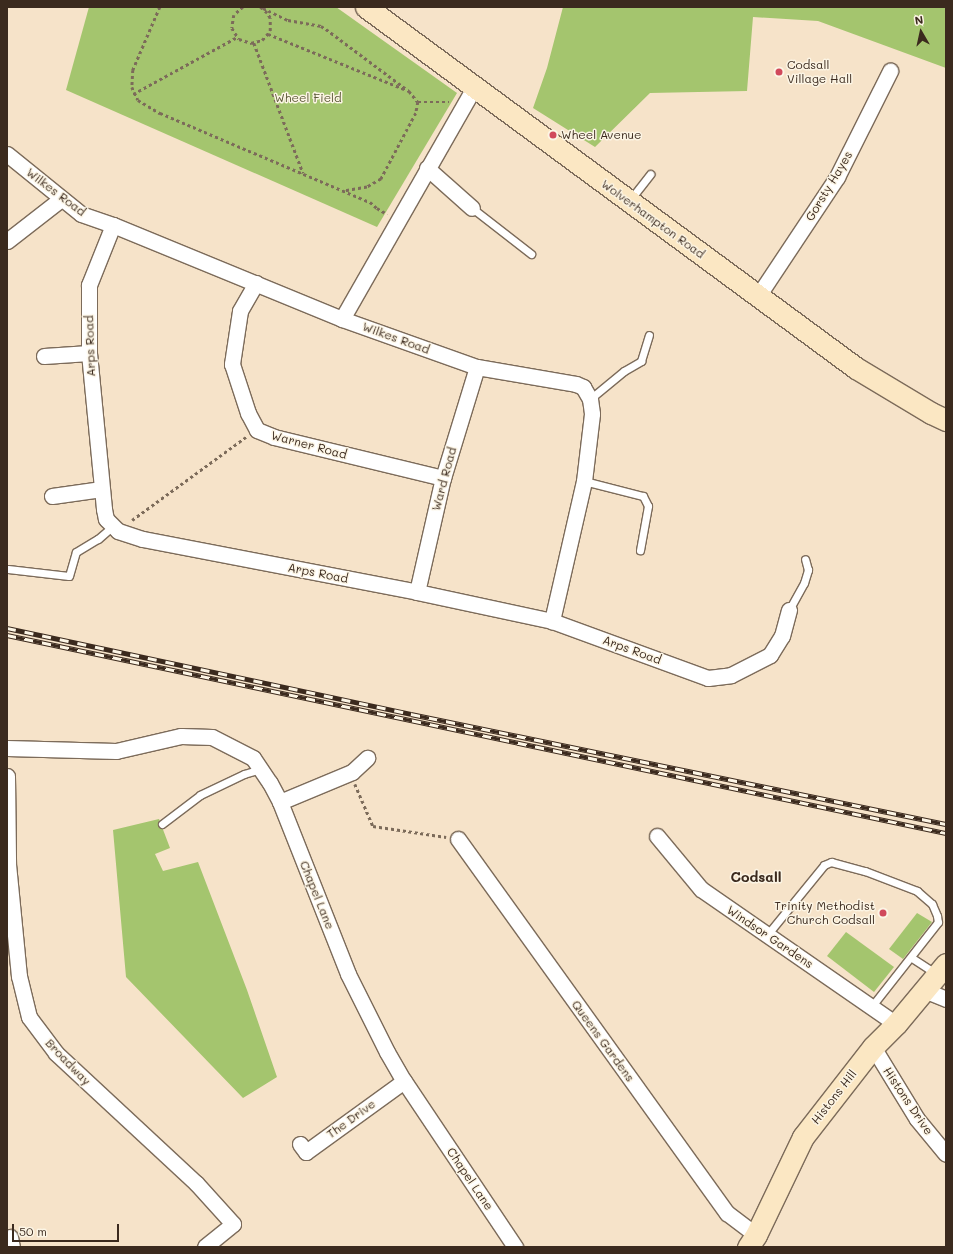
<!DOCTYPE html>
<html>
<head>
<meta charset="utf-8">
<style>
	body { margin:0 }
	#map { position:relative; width:953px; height:1254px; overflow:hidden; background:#f6e3c9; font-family:Mali,sans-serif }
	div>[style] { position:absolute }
	.green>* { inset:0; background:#a4c56e }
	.path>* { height:2.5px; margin-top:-1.25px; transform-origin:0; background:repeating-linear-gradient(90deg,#7c6b5a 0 3px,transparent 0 6px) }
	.roads { filter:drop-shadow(1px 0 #7c6b5a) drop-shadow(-1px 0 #7c6b5a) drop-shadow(0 1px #7c6b5a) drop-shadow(0 -1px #7c6b5a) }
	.lane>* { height:7px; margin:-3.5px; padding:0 3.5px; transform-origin:3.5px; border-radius:3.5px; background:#fff }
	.street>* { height:15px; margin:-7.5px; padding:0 7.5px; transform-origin:7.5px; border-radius:7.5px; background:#fff }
	.secondary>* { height:21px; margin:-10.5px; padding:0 10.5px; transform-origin:10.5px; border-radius:10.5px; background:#fbe7c3 }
	.rail>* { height:4.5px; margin-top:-2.25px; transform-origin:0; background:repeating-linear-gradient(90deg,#fcf5e5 0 9px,#3b2a1e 0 18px); box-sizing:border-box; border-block:1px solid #3b2a1e }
	.dots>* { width:11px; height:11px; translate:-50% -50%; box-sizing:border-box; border:2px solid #fcf5e5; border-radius:50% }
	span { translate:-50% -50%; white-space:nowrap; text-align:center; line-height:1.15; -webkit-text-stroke:3px #fcf5e5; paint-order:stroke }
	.poi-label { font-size:12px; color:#3b2a1e }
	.left { translate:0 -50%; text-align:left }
	.right { translate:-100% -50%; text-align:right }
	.park-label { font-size:12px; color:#5a5836 }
	.street-label { font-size:12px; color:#3b2a1e }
	.quarter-label { font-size:14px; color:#3b2a1e; font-weight:700 }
	.frame { position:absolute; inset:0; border:8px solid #3b2a1e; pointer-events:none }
	.north { position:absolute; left:901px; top:12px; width:40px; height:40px; -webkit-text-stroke:3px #fcf5e5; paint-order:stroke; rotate:351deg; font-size:11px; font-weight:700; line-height:16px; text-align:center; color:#3b2a1e }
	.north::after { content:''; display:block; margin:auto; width:14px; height:18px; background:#3b2a1e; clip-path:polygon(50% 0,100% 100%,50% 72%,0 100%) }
	.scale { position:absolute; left:12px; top:1224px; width:107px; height:18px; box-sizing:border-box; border:2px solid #3b2a1e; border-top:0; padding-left:5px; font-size:12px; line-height:14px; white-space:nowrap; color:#3b2a1e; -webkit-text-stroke:3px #fcf5e5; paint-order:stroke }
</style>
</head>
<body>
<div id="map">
	<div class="green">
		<i style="clip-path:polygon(89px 7px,336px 7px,457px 93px,377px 227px,66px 90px)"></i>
		<i style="clip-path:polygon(563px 7px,946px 7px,946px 68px,818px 21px,753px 17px,747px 91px,650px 93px,595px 147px,533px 108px,547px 68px)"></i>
		<i style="clip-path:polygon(159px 819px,170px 848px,155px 854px,163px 871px,198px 862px,247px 990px,277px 1077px,243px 1098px,126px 977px,113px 830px)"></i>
		<i style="clip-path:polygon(917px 913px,932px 922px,903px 959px,889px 949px)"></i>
		<i style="clip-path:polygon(846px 932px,894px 967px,874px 992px,827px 956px)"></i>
	</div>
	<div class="path">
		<i style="left:160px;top:7px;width:69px;rotate:113.2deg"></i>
		<i style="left:133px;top:70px;width:17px;rotate:93deg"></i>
		<i style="left:132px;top:87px;width:14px;rotate:65deg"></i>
		<i style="left:138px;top:100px;width:26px;rotate:31deg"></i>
		<i style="left:160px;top:113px;width:228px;rotate:23deg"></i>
		<i style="left:370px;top:202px;width:9px;rotate:41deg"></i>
		<i style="left:377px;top:208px;width:12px;rotate:31deg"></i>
		<i style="left:243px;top:7px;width:12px;rotate:138deg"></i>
		<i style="left:234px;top:15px;width:13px;rotate:99deg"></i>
		<i style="left:232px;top:28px;width:13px;rotate:58deg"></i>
		<i style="left:239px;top:39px;width:13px;rotate:18deg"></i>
		<i style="left:251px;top:43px;width:11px;rotate:-15deg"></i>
		<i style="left:262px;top:40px;width:12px;rotate:-48deg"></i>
		<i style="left:270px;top:31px;width:13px;rotate:-90deg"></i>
		<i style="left:270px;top:18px;width:6px;rotate:-121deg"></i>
		<i style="left:267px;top:13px;width:9px;rotate:-139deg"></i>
		<i style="left:263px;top:8px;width:28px;rotate:26deg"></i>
		<i style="left:288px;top:20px;width:34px;rotate:10deg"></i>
		<i style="left:321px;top:26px;width:6px;rotate:31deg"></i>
		<i style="left:326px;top:29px;width:104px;rotate:36.8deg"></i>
		<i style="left:409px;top:91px;width:14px;rotate:51deg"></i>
		<i style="left:418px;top:102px;width:11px;rotate:100deg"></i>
		<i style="left:416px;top:113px;width:75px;rotate:117.9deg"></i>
		<i style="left:381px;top:179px;width:16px;rotate:150deg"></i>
		<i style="left:367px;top:187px;width:22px;rotate:170deg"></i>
		<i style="left:268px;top:34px;width:147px;rotate:22deg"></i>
		<i style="left:254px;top:43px;width:139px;rotate:69.3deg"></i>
		<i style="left:133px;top:94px;width:119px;rotate:-28.7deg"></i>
		<i style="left:418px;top:102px;width:31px"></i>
		<i style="left:132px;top:520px;width:141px;rotate:-36.1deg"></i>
		<i style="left:355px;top:784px;width:46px;rotate:66.8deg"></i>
		<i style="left:373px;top:826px;width:74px;rotate:8.6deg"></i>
	</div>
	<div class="roads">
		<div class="lane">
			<i style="left:630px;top:200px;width:33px;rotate:-52deg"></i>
			<i style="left:472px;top:208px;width:75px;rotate:37.9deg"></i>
			<i style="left:590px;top:399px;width:44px;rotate:-39.5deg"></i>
			<i style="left:624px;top:371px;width:20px;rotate:-30deg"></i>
			<i style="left:641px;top:361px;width:27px;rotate:-73deg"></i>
			<i style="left:584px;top:481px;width:61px;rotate:14.3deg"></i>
			<i style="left:643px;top:496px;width:11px;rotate:63deg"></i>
			<i style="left:648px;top:506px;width:45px;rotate:100.3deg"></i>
			<i style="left:8px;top:569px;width:61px;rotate:6.5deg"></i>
			<i style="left:69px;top:576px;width:25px;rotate:-74deg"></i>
			<i style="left:76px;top:552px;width:26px;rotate:-31deg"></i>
			<i style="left:98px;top:539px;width:20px;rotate:-41deg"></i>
			<i style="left:789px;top:610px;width:31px;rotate:-61deg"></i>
			<i style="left:804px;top:583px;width:14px;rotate:-73deg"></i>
			<i style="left:808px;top:570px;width:11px;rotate:-105deg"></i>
			<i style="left:162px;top:824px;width:48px;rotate:-37.3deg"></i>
			<i style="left:200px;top:795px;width:49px;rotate:-25.5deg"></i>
			<i style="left:244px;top:774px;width:17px;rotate:-17deg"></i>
			<i style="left:767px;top:935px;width:90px;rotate:-50.8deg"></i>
			<i style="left:824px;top:865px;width:8px;rotate:-23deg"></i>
			<i style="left:831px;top:862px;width:35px;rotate:15deg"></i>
			<i style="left:865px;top:871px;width:56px;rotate:21deg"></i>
			<i style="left:917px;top:891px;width:20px;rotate:41deg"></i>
			<i style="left:932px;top:904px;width:13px;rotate:67deg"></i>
			<i style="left:937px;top:916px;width:6px;rotate:81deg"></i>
			<i style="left:938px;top:922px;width:107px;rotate:128.2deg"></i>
			<i style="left:912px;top:958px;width:27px;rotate:33deg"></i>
		</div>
		<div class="street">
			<i style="left:7px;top:154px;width:95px;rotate:39deg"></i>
			<i style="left:81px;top:214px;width:34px;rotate:19deg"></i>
			<i style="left:113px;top:225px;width:248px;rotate:22.3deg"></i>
			<i style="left:342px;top:319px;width:143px;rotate:19.6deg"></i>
			<i style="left:477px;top:367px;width:100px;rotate:9.7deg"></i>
			<i style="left:576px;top:384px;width:8px;rotate:23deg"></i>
			<i style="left:583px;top:387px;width:14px;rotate:60deg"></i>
			<i style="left:590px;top:399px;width:15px;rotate:82deg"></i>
			<i style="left:592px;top:414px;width:67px;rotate:96.8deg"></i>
			<i style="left:584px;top:481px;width:144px;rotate:102.9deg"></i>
			<i style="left:427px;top:168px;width:60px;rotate:41.6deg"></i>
			<i style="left:113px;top:225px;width:65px;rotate:111.8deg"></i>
			<i style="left:89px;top:285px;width:68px;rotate:90deg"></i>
			<i style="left:89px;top:353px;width:157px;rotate:84.5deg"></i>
			<i style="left:104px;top:509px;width:10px;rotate:79deg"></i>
			<i style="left:106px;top:519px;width:17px;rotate:45deg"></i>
			<i style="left:118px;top:531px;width:26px;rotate:18deg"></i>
			<i style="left:143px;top:539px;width:279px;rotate:10.9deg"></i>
			<i style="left:417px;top:592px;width:138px;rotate:12.1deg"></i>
			<i style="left:552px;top:621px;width:166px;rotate:20.1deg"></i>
			<i style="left:708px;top:678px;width:23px;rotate:-7deg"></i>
			<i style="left:731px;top:675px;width:44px;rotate:-27.1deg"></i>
			<i style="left:770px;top:655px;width:22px;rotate:-58deg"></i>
			<i style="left:782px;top:636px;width:27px;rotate:-75deg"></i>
			<i style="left:7px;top:241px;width:68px;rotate:-37.9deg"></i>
			<i style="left:256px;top:283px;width:32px;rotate:120deg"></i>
			<i style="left:240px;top:311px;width:54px;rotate:98.6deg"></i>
			<i style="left:232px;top:364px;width:52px;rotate:71.9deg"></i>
			<i style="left:248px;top:413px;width:19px;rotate:62deg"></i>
			<i style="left:257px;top:430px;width:18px;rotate:22deg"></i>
			<i style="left:274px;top:437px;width:174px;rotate:13.6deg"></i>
			<i style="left:758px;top:296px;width:143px;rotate:-56.4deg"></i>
			<i style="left:837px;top:177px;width:119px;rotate:-63.4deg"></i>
			<i style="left:342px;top:319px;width:266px;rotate:-60.3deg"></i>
			<i style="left:44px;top:356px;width:45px;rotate:-3.8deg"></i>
			<i style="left:52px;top:496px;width:50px;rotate:-8deg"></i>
			<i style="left:417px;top:592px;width:117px;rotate:-77.2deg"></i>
			<i style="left:443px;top:478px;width:116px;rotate:-73deg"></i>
			<i style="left:7px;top:748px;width:109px;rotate:1.6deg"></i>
			<i style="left:116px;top:751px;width:67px;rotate:-13deg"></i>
			<i style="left:181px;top:736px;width:31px;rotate:2deg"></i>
			<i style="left:212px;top:737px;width:46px;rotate:27.1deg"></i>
			<i style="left:253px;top:758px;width:30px;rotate:56deg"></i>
			<i style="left:270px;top:783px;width:21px;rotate:62deg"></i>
			<i style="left:280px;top:802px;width:185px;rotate:68.4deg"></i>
			<i style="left:348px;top:974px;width:87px;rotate:63.4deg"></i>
			<i style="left:387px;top:1052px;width:34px;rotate:60deg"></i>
			<i style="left:404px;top:1081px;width:200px;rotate:56.2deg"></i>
			<i style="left:7px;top:776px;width:88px;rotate:89.3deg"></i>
			<i style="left:8px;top:864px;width:113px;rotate:84.4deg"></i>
			<i style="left:19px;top:976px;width:42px;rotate:76.3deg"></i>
			<i style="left:29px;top:1017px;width:45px;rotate:53.1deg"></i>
			<i style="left:56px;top:1053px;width:191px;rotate:42.9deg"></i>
			<i style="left:196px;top:1183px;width:55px;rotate:47.9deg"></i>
			<i style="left:233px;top:1224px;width:36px;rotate:141deg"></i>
			<i style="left:280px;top:802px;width:78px;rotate:-22.6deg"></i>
			<i style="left:352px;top:772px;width:21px;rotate:-43deg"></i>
			<i style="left:657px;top:836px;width:69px;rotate:50.3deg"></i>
			<i style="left:701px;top:889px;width:237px;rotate:34.7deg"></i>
			<i style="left:458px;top:839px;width:461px;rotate:54.3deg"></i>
			<i style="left:727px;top:1213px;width:36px;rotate:37deg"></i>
			<i style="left:924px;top:990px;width:24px;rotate:22deg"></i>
			<i style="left:873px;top:1047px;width:84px;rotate:58.6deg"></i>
			<i style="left:917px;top:1119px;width:45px;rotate:50.4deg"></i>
			<i style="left:300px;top:1144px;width:10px;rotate:53deg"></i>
			<i style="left:306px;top:1152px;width:121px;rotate:-35.9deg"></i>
			<i style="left:10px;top:1237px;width:10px;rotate:79deg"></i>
		</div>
		<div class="secondary">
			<i style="left:366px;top:7px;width:609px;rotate:36.38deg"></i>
			<i style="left:856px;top:368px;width:87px;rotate:31deg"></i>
			<i style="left:931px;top:413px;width:17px;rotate:25deg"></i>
			<i style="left:748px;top:1247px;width:14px;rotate:-56deg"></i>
			<i style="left:756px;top:1235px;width:109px;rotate:-64.4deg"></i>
			<i style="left:803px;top:1137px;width:114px;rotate:-52.1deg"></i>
			<i style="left:873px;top:1047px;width:33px;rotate:-45deg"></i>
			<i style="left:896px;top:1024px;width:78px;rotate:-50.2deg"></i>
		</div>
	</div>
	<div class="rail">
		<i style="left:7px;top:628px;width:413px;rotate:12deg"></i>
		<i style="left:411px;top:714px;width:546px;rotate:11.62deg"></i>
		<i style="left:7px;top:635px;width:960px;rotate:11.91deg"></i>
	</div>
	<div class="dots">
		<i style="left:779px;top:72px;background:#d1495b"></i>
		<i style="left:553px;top:135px;background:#d1495b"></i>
		<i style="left:883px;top:913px;background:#d1495b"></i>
	</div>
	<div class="poi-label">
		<span class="left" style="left:787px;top:72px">Codsall<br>Village Hall</span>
		<span class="left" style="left:561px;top:135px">Wheel Avenue</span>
		<span class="right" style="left:875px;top:913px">Trinity Methodist<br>Church Codsall</span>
	</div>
	<div class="park-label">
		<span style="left:308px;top:98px">Wheel Field</span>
	</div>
	<div class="street-label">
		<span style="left:829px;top:186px;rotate:-59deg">Gorsty Hayes</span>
		<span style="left:56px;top:192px;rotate:37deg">Wilkes Road</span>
		<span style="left:653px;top:219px;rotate:36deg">Wolverhampton Road</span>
		<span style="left:396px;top:338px;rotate:20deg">Wilkes Road</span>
		<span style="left:90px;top:346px;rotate:-92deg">Arps Road</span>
		<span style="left:309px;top:445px;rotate:15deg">Warner Road</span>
		<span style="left:444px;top:479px;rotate:-75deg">Ward Road</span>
		<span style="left:318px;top:573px;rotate:11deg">Arps Road</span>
		<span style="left:632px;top:650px;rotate:20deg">Arps Road</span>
		<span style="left:317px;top:895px;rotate:68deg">Chapel Lane</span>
		<span style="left:770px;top:937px;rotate:34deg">Windsor Gardens</span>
		<span style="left:603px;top:1041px;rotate:54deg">Queens Gardens</span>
		<span style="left:68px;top:1062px;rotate:46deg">Broadway</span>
		<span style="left:834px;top:1097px;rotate:-52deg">Histons Hill</span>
		<span style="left:908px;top:1101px;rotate:56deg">Histons Drive</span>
		<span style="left:351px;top:1119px;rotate:-36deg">The Drive</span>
		<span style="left:470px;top:1179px;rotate:56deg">Chapel Lane</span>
	</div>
	<div class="quarter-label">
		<span style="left:756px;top:877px">Codsall</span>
	</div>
	<div class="frame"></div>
	<div class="north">N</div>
	<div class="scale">50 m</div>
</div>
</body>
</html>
